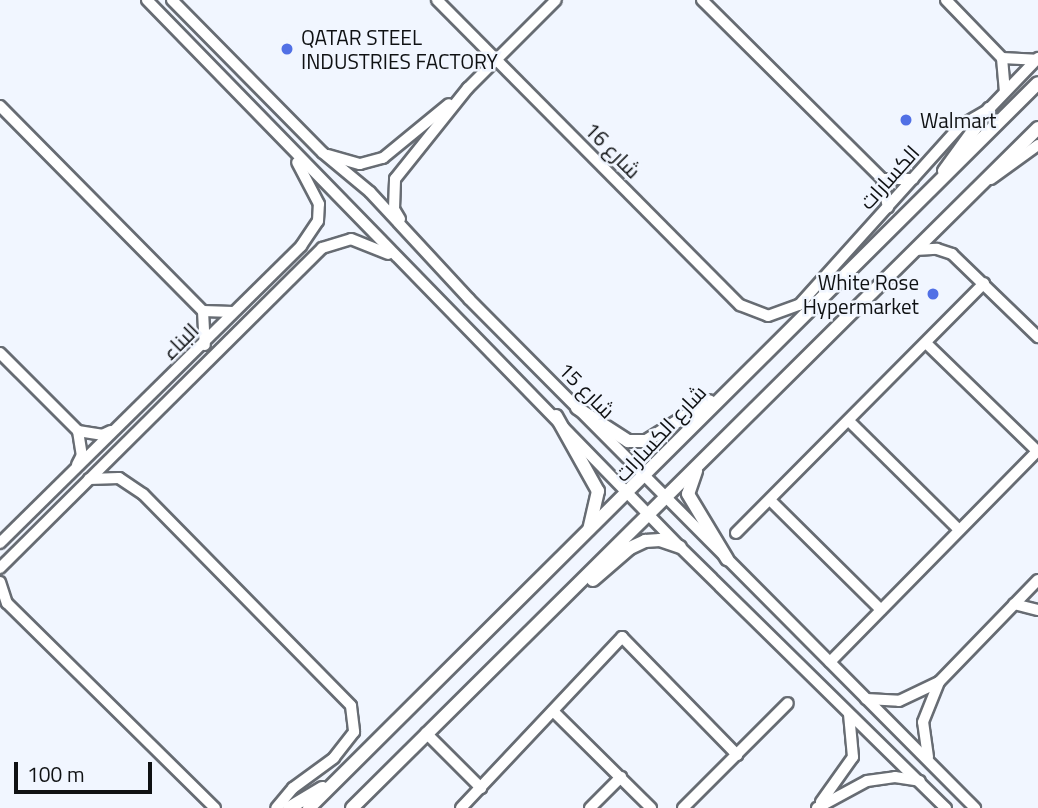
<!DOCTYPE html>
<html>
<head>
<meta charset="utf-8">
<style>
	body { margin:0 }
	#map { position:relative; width:1038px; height:808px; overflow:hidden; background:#f1f6ff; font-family:"Titillium Web",Cairo,sans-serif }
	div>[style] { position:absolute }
	.roads { filter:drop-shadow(2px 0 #676c73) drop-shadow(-2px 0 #676c73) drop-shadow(0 2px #676c73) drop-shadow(0 -2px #676c73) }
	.minor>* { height:10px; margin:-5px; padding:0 5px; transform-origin:5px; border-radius:5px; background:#fff }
	.tertiary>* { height:12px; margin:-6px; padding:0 6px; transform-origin:6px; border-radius:6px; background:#fff }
	.dots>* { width:19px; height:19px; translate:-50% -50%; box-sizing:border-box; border:4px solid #f1f6ff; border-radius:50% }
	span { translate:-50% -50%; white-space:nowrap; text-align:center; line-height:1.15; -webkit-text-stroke:5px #f1f6ff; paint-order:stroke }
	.poi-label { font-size:21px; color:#0f1113 }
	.left { translate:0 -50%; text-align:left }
	.right { translate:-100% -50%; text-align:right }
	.street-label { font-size:21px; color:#0f1113 }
	.scale { position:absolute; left:14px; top:762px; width:138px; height:32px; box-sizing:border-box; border:4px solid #0f1113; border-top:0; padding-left:9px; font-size:21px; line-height:24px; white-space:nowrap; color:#0f1113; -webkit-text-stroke:5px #f1f6ff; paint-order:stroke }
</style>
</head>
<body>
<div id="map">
	<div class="roads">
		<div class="minor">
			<i style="left:147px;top:0;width:764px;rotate:45.74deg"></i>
			<i style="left:680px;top:547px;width:373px;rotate:44.5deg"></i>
			<i style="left:172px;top:0;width:215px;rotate:45.4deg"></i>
			<i style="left:323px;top:153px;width:61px;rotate:39.7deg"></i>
			<i style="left:370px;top:192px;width:146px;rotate:47.2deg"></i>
			<i style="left:469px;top:299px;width:718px;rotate:45.17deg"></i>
			<i style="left:437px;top:0;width:430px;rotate:45.2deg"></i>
			<i style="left:740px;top:305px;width:30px;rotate:21deg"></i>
			<i style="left:768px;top:316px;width:33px;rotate:-20deg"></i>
			<i style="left:799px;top:305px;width:241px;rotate:-48deg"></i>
			<i style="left:960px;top:126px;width:34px;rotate:-30deg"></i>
			<i style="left:989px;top:109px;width:71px;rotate:-46.1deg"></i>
			<i style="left:702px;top:0;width:254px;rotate:44.8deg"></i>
			<i style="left:882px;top:179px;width:29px;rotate:78deg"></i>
			<i style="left:946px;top:0;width:81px;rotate:46deg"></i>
			<i style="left:1002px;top:58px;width:33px;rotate:85deg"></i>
			<i style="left:1002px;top:58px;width:34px;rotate:3deg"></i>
			<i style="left:0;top:106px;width:289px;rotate:45.3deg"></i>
			<i style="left:203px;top:311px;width:30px;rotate:2deg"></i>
			<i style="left:328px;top:155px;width:33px;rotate:16deg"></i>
			<i style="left:360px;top:164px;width:24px;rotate:-15deg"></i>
			<i style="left:383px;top:158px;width:85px;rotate:-39.3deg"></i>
			<i style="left:882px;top:179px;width:31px"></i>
			<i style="left:991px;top:179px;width:58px;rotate:-35.9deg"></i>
			<i style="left:400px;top:219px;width:12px;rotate:-121deg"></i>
			<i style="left:394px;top:209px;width:30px;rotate:-88deg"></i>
			<i style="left:395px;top:179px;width:117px;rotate:-51.3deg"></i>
			<i style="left:468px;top:88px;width:124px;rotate:-45deg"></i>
			<i style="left:915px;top:250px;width:22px;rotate:-3deg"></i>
			<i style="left:937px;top:249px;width:16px;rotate:18deg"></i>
			<i style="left:952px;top:254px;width:120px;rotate:44deg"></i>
			<i style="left:203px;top:311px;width:34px;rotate:87deg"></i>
			<i style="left:927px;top:344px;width:153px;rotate:44.2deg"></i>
			<i style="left:0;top:353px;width:110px;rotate:45deg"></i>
			<i style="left:78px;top:431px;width:24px;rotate:81deg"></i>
			<i style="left:82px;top:455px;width:11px;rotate:117deg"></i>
			<i style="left:849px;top:421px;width:155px;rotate:44.7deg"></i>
			<i style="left:78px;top:431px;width:24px;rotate:9deg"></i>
			<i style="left:102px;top:435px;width:10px;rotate:-24deg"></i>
			<i style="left:89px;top:479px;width:30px;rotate:-2deg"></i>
			<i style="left:119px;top:478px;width:29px;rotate:34deg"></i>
			<i style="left:143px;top:494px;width:297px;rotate:45.5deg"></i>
			<i style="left:351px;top:706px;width:26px;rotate:83deg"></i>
			<i style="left:354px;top:732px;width:33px;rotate:128deg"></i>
			<i style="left:334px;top:758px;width:51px;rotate:143.8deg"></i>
			<i style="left:293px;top:788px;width:26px;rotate:130deg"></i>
			<i style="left:770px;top:500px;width:156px;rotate:44.7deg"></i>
			<i style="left:736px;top:533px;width:352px;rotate:-45.2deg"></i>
			<i style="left:0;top:543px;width:423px;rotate:-44.6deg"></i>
			<i style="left:301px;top:246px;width:30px;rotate:-56deg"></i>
			<i style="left:318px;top:221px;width:17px;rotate:-87deg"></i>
			<i style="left:319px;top:204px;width:47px;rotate:-117.6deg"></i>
			<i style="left:0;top:568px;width:454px;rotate:-44.8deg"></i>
			<i style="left:322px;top:248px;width:30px;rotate:-17deg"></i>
			<i style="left:351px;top:239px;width:40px;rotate:22deg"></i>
			<i style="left:0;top:582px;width:22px;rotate:72deg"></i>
			<i style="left:7px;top:603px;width:292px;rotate:44.6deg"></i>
			<i style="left:1014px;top:604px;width:25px;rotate:14deg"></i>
			<i style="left:830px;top:662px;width:297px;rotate:-45.5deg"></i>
			<i style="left:866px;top:699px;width:33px;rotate:3deg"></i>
			<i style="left:899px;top:701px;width:44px;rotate:-25.4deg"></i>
			<i style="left:939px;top:682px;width:142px;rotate:-45.9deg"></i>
			<i style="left:553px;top:711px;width:138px;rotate:44.7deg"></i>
			<i style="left:426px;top:733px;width:78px;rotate:45deg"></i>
			<i style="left:928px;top:757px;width:35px;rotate:-98deg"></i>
			<i style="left:923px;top:722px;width:43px;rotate:-68.2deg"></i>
			<i style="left:821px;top:802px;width:55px;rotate:-54.6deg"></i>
			<i style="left:853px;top:757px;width:43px;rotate:-95.3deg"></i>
			<i style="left:461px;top:808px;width:235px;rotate:-46.7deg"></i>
			<i style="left:622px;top:637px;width:165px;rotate:45.7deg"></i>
			<i style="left:590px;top:808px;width:44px;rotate:-45deg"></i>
			<i style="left:683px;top:808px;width:148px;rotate:-45deg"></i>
			<i style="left:817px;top:808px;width:57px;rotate:-28.4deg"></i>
			<i style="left:867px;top:781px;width:28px;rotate:-8deg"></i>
			<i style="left:895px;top:777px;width:25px;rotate:9deg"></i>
		</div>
		<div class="tertiary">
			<i style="left:944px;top:171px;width:77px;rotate:-54deg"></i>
			<i style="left:577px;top:408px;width:61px;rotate:32.9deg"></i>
			<i style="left:628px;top:441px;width:18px"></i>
			<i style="left:646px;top:441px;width:75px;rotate:-32deg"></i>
			<i style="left:556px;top:416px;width:86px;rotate:60.8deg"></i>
			<i style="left:598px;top:491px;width:39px;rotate:103deg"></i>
			<i style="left:696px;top:471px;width:24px;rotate:109deg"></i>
			<i style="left:688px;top:494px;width:76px;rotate:59deg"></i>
			<i style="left:593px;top:580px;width:49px;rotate:-40.9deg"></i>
			<i style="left:630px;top:548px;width:17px;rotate:-25deg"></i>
			<i style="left:645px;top:541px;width:15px;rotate:-4deg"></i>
			<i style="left:660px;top:540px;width:21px;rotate:19deg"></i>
			<i style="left:289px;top:808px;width:39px;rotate:-31deg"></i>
			<i style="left:309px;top:808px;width:1028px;rotate:-44.84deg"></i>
			<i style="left:352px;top:808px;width:966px;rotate:-44.75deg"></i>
		</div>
	</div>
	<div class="dots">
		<i style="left:287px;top:49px;background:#5170e5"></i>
		<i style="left:906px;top:120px;background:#5170e5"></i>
		<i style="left:933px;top:294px;background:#5170e5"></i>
	</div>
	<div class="poi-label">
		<span class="left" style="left:301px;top:49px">QATAR STEEL<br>INDUSTRIES FACTORY</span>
		<span class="left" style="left:920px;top:120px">Walmart</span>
		<span class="right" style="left:919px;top:294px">White Rose<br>Hypermarket</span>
	</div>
	<div class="street-label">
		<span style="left:613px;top:150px;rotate:45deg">شارع 16</span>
		<span style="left:889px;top:177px;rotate:-48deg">الكسارات</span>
		<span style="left:180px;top:341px;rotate:-45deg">البناء</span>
		<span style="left:587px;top:390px;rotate:45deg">شارع 15</span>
		<span style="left:660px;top:433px;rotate:-47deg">شارع الكسارات</span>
	</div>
	<div class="scale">100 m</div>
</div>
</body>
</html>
